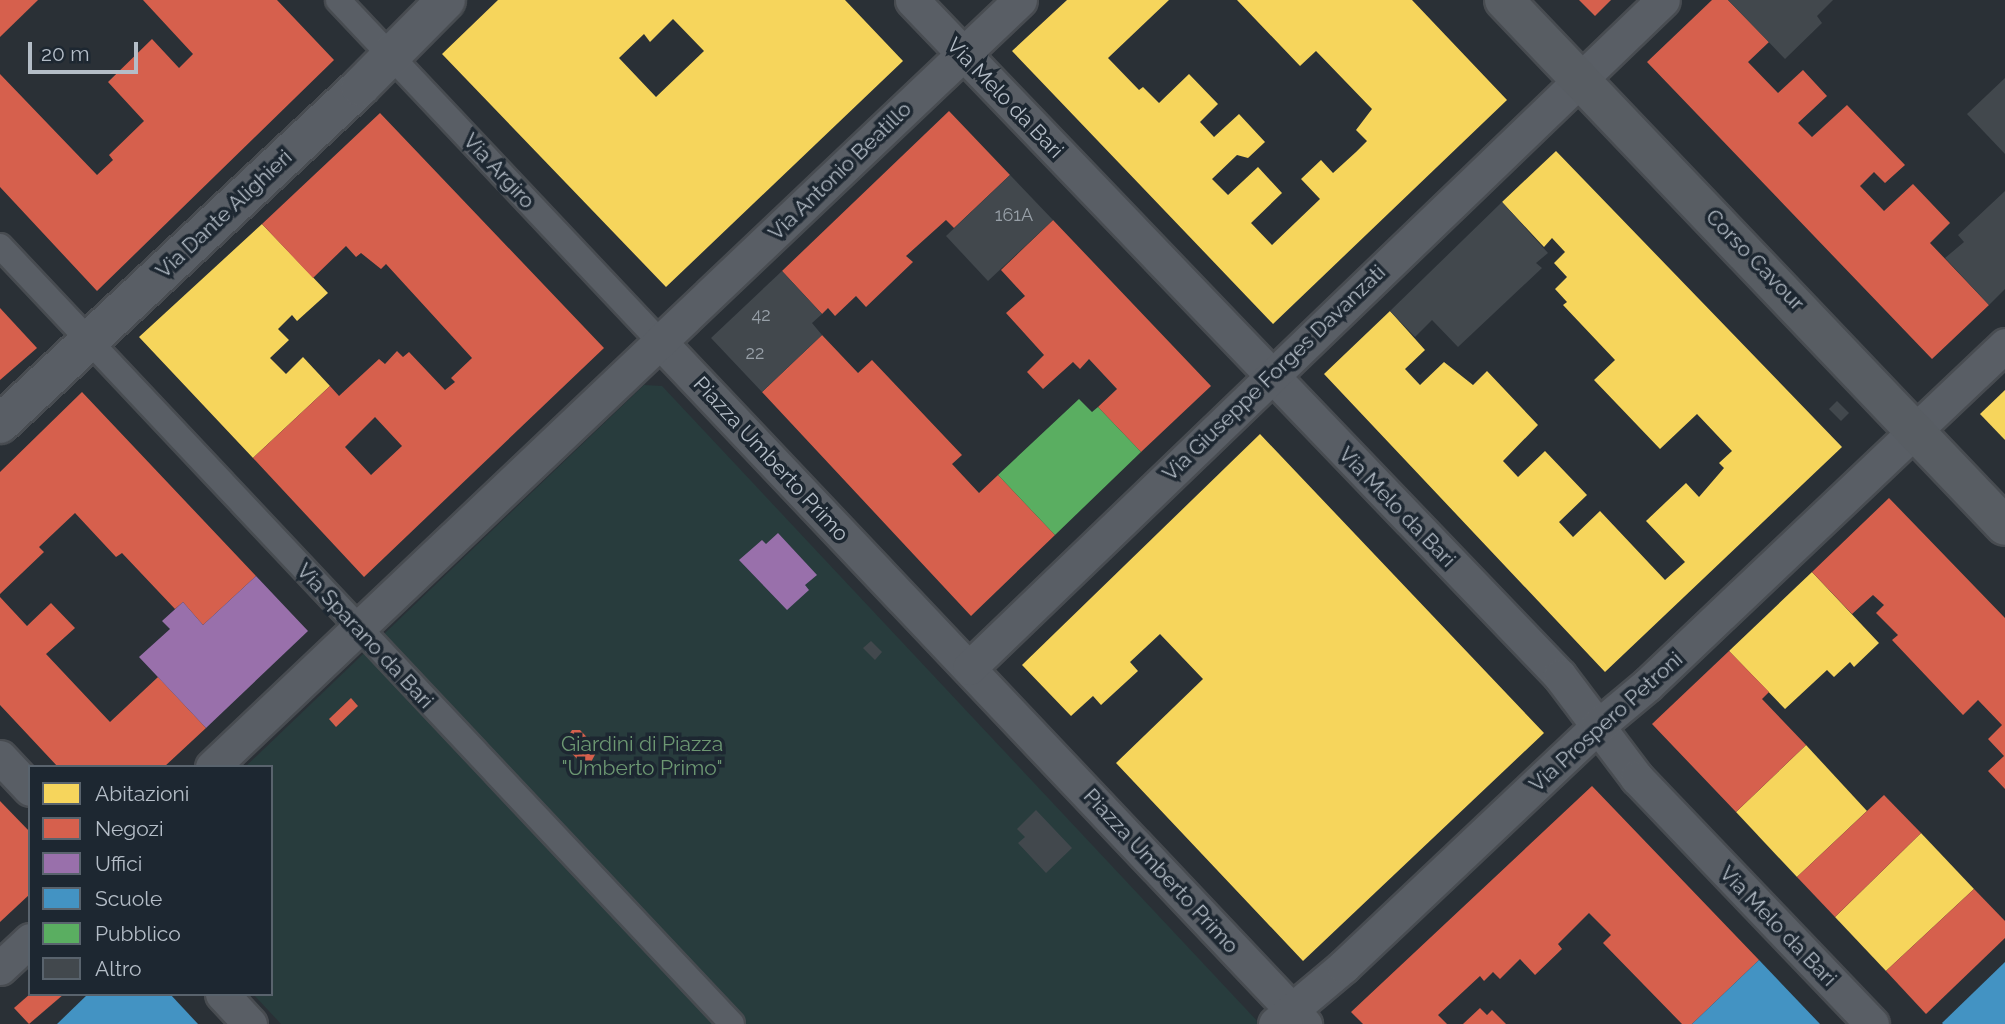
<!DOCTYPE html>
<html>
<head>
<meta charset="utf-8">
<style>
	body { margin:0 }
	#map { position:relative; width:2005px; height:1024px; overflow:hidden; background:#2a3036; font-family:Raleway,sans-serif }
	div>[style] { position:absolute }
	.green>* { inset:0; background:#283c3d }
	.homes>* { inset:0; background:#f6d55c }
	.shops>* { inset:0; background:#d6604d }
	.offices>* { inset:0; background:#9970ab }
	.schools>* { inset:0; background:#4393c3 }
	.public>* { inset:0; background:#5aae61 }
	.building>* { inset:0; background:#42484d }
	.roads { filter:drop-shadow(2px 0 #484c51) drop-shadow(-2px 0 #484c51) drop-shadow(0 2px #484c51) drop-shadow(0 -2px #484c51) }
	.pedestrian>* { height:24px; margin:-12px; padding:0 12px; transform-origin:12px; border-radius:12px; background:#595e65 }
	.minor>* { height:33px; margin:-16.5px; padding:0 16.5px; transform-origin:16.5px; border-radius:16.5px; background:#595e65 }
	.tertiary>* { height:38px; margin:-19px; padding:0 19px; transform-origin:19px; border-radius:19px; background:#595e65 }
	.secondary>* { height:38px; margin:-19px; padding:0 19px; transform-origin:19px; border-radius:19px; background:#585d63 }
	span { translate:-50% -50%; white-space:nowrap; text-align:center; line-height:1.15; -webkit-text-stroke:7px #1d2731; paint-order:stroke }
	.number-label { font-size:18px; color:#98a0a8 }
	.number-label span { -webkit-text-stroke-width:0 }
	.street-label { font-size:21px; color:#b4bdc7 }
	.park-label { font-size:21px; color:#6c9772 }
	.legend { position:absolute; left:28px; top:765px; width:245px; height:231px; box-sizing:border-box; background:#1d2731; border:2px solid #59636d; margin:0; padding:9px 12px; list-style:none; font-size:21px; color:#b4bdc7 }
	.legend li { display:flex; align-items:center; gap:14px; height:35px }
	.legend b { width:35px; border:2px solid #59636d }
	.scale { position:absolute; left:28px; top:42px; width:110px; height:32px; box-sizing:border-box; border:4px solid #b4bdc7; border-top:0; padding-left:9px; font-size:21px; line-height:24px; white-space:nowrap; color:#b4bdc7; -webkit-text-stroke:5px #1d2731; paint-order:stroke }
</style>
</head>
<body>
<div id="map">
	<div class="green">
		<i style="clip-path:polygon(644px 385px,662px 386px,1260px 1024px,281px 1024px,253px 994px,271px 994px,271px 767px,245px 767px)"></i>
	</div>
	<div class="homes">
		<i style="clip-path:polygon(evenodd,498px 0,845px 0,903px 61px,666px 287px,442px 54px,498px 0,673px 19px,704px 51px,656px 97px,619px 58px,644px 34px,650px 42px,673px 19px)"></i>
		<i style="clip-path:polygon(1067px 0,1169px 0,1108px 58px,1139px 90px,1143px 87px,1159px 103px,1189px 74px,1218px 104px,1200px 122px,1214px 137px,1239px 114px,1265px 142px,1248px 158px,1237px 155px,1212px 179px,1228px 195px,1258px 167px,1282px 193px,1251px 223px,1272px 245px,1320px 199px,1301px 179px,1321px 160px,1333px 173px,1356px 152px,1367px 141px,1356px 130px,1372px 109px,1316px 51px,1300px 66px,1237px 0,1412px 0,1507px 100px,1273px 324px,1012px 51px)"></i>
		<i style="clip-path:polygon(1556px 151px,1842px 447px,1605px 672px,1324px 374px,1390px 311px,1425px 350px,1405px 369px,1420px 385px,1444px 362px,1473px 385px,1487px 371px,1538px 425px,1503px 461px,1518px 477px,1545px 451px,1587px 495px,1559px 522px,1573px 537px,1600px 511px,1665px 580px,1685px 562px,1646px 521px,1686px 483px,1699px 497px,1724px 468px,1719px 463px,1732px 451px,1697px 414px,1660px 449px,1594px 380px,1615px 360px,1563px 305px,1567px 302px,1555px 289px,1567px 277px,1554px 263px,1565px 252px,1552px 238px,1544px 247px,1502px 202px)"></i>
		<i style="clip-path:polygon(262px 224px,328px 293px,297px 321px,292px 315px,278px 329px,289px 340px,270px 358px,286px 374px,303px 357px,330px 386px,253px 458px,139px 337px)"></i>
		<i style="clip-path:polygon(2005px 390px,2005px 440px,1980px 414px)"></i>
		<i style="clip-path:polygon(1260px 434px,1544px 733px,1303px 961px,1116px 763px,1203px 679px,1160px 634px,1130px 662px,1138px 671px,1101px 705px,1093px 696px,1071px 716px,1022px 665px)"></i>
		<i style="clip-path:polygon(1812px 572px,1879px 643px,1854px 667px,1850px 662px,1834px 677px,1827px 670px,1785px 709px,1729px 651px)"></i>
		<i style="clip-path:polygon(1806px 745px,1867px 811px,1797px 877px,1736px 812px)"></i>
		<i style="clip-path:polygon(1921px 833px,1974px 889px,1886px 971px,1835px 917px)"></i>
	</div>
	<div class="shops">
		<i style="clip-path:polygon(0 0,38px 0,0 37px)"></i>
		<i style="clip-path:polygon(143px 0,277px 0,334px 60px,97px 291px,0 187px,0 74px,97px 175px,113px 160px,109px 155px,144px 121px,108px 82px,152px 39px,179px 68px,193px 54px)"></i>
		<i style="clip-path:polygon(1579px 0,1611px 0,1595px 16px)"></i>
		<i style="clip-path:polygon(1712px 0,1728px 0,1769px 42px,1748px 62px,1778px 93px,1803px 70px,1827px 96px,1798px 123px,1812px 137px,1847px 105px,1905px 165px,1885px 183px,1874px 172px,1860px 186px,1884px 211px,1913px 184px,1950px 223px,1930px 243px,1989px 305px,1932px 359px,1647px 62px)"></i>
		<i style="clip-path:polygon(949px 111px,1010px 175px,954px 228px,946px 220px,906px 256px,913px 262px,866px 307px,856px 296px,835px 316px,828px 308px,822px 314px,782px 271px)"></i>
		<i style="clip-path:polygon(evenodd,380px 113px,604px 348px,364px 577px,253px 458px,330px 386px,339px 396px,379px 359px,385px 364px,397px 351px,403px 357px,409px 352px,445px 390px,455px 382px,451px 378px,472px 358px,386px 264px,381px 269px,361px 253px,356px 257px,346px 246px,313px 278px,262px 224px,380px 113px,375px 417px,402px 446px,371px 475px,345px 447px,375px 417px)"></i>
		<i style="clip-path:polygon(1053px 220px,1211px 386px,1141px 452px,1098px 407px,1117px 389px,1089px 359px,1080px 369px,1073px 362px,1043px 389px,1027px 372px,1044px 355px,1006px 313px,1025px 296px,1001px 270px)"></i>
		<i style="clip-path:polygon(0 308px,37px 348px,0 380px)"></i>
		<i style="clip-path:polygon(822px 335px,858px 373px,872px 360px,962px 455px,952px 464px,979px 493px,998px 475px,1055px 535px,971px 616px,762px 392px)"></i>
		<i style="clip-path:polygon(82px 392px,256px 576px,203px 625px,183px 602px,175px 609px,122px 553px,116px 557px,75px 513px,39px 547px,44px 552px,0 594px,0 472px)"></i>
		<i style="clip-path:polygon(1889px 498px,2005px 618px,2005px 789px,1988px 771px,2004px 756px,1988px 739px,2002px 725px,1978px 700px,1963px 715px,1892px 640px,1898px 635px,1876px 613px,1884px 605px,1873px 595px,1852px 614px,1812px 572px)"></i>
		<i style="clip-path:polygon(0 597px,27px 626px,51px 603px,75px 628px,46px 654px,110px 722px,158px 677px,206px 728px,164px 767px,58px 767px,0 705px)"></i>
		<i style="clip-path:polygon(1729px 651px,1769px 692px,1762px 699px,1806px 745px,1736px 812px,1652px 724px)"></i>
		<i style="clip-path:polygon(351px 698px,358px 706px,336px 727px,329px 719px)"></i>
		<i style="clip-path:polygon(572px 730px,580px 730px,598px 749px,590px 764px,582px 764px,563px 744px)"></i>
		<i style="clip-path:polygon(1592px 786px,1759px 960px,1692px 1024px,1682px 1024px,1603px 943px,1611px 935px,1589px 913px,1558px 944px,1562px 949px,1535px 975px,1520px 959px,1500px 979px,1493px 972px,1484px 981px,1480px 976px,1438px 1015px,1447px 1024px,1363px 1024px,1351px 1012px)"></i>
		<i style="clip-path:polygon(1884px 795px,1921px 833px,1835px 917px,1797px 877px)"></i>
		<i style="clip-path:polygon(0 801px,30px 832px,30px 894px,0 922px)"></i>
		<i style="clip-path:polygon(1974px 889px,2005px 921px,2005px 938px,1926px 1014px,1886px 971px)"></i>
		<i style="clip-path:polygon(30px 994px,64px 994px,29px 1024px,14px 1008px)"></i>
		<i style="clip-path:polygon(1480px 1008px,1487px 1015px,1492px 1010px,1506px 1024px,1463px 1024px)"></i>
	</div>
	<div class="offices">
		<i style="clip-path:polygon(778px 533px,817px 575px,805px 585px,809px 590px,787px 610px,739px 560px,762px 540px,766px 544px)"></i>
		<i style="clip-path:polygon(256px 576px,308px 631px,206px 728px,139px 657px,170px 629px,162px 621px,183px 602px,203px 625px)"></i>
	</div>
	<div class="schools">
		<i style="clip-path:polygon(1759px 960px,1820px 1024px,1692px 1024px)"></i>
		<i style="clip-path:polygon(2005px 962px,2005px 1024px,1943px 1024px,1942px 1023px)"></i>
		<i style="clip-path:polygon(88px 994px,170px 994px,198px 1024px,57px 1024px)"></i>
	</div>
	<div class="public">
		<i style="clip-path:polygon(1079px 399px,1092px 412px,1098px 407px,1141px 452px,1055px 535px,998px 475px)"></i>
	</div>
	<div class="building">
		<i style="clip-path:polygon(1728px 0,1833px 0,1817px 16px,1822px 23px,1785px 59px)"></i>
		<i style="clip-path:polygon(2005px 78px,2005px 154px,1967px 114px)"></i>
		<i style="clip-path:polygon(1010px 175px,1053px 220px,988px 281px,946px 236px)"></i>
		<i style="clip-path:polygon(2005px 191px,2005px 289px,1989px 305px,1945px 258px,1964px 242px,1958px 235px)"></i>
		<i style="clip-path:polygon(1502px 202px,1548px 253px,1536px 263px,1542px 268px,1458px 347px,1432px 320px,1415px 337px,1390px 311px)"></i>
		<i style="clip-path:polygon(782px 271px,822px 314px,812px 323px,822px 335px,762px 392px,711px 338px)"></i>
		<i style="clip-path:polygon(1837px 401px,1849px 413px,1841px 421px,1829px 409px)"></i>
		<i style="clip-path:polygon(871px 641px,882px 652px,875px 660px,863px 648px)"></i>
		<i style="clip-path:polygon(1036px 810px,1072px 848px,1046px 873px,1018px 843px,1025px 837px,1017px 829px)"></i>
	</div>
	<div class="roads">
		<div class="pedestrian">
			<i style="left:338px;top:0;width:470px;rotate:46.7deg"></i>
			<i style="left:0;top:246px;width:1068px;rotate:46.74deg"></i>
		</div>
		<div class="minor">
			<i style="left:912px;top:0;width:936px;rotate:46.21deg"></i>
			<i style="left:1560px;top:676px;width:128px;rotate:53deg"></i>
			<i style="left:1637px;top:778px;width:340px;rotate:46.3deg"></i>
			<i style="left:660px;top:342px;width:939px;rotate:46.6deg"></i>
			<i style="left:969px;top:668px;width:963px;rotate:-43.91deg"></i>
			<i style="left:0;top:757px;width:44px;rotate:46.8deg"></i>
			<i style="left:212px;top:767px;width:1114px;rotate:-43.51deg"></i>
			<i style="left:0;top:968px;width:41px;rotate:-43deg"></i>
			<i style="left:222px;top:994px;width:41px;rotate:47deg"></i>
			<i style="left:1275px;top:1024px;width:90px;rotate:-40deg"></i>
			<i style="left:1344px;top:966px;width:351px;rotate:-43.4deg"></i>
			<i style="left:1599px;top:725px;width:62px;rotate:-39.8deg"></i>
			<i style="left:1647px;top:685px;width:494px;rotate:-43.5deg"></i>
		</div>
		<div class="tertiary">
			<i style="left:0;top:424px;width:493px;rotate:-43.1deg"></i>
			<i style="left:360px;top:87px;width:122px;rotate:-45.3deg"></i>
		</div>
		<div class="secondary">
			<i style="left:1504px;top:0;width:726px;rotate:46.39deg"></i>
		</div>
	</div>
	<div class="number-label">
		<span style="left:1014px;top:215px">161A</span>
		<span style="left:761px;top:315px">42</span>
		<span style="left:755px;top:353px">22</span>
	</div>
	<div class="street-label">
		<span style="left:1005px;top:98px;rotate:46deg">Via Melo da Bari</span>
		<span style="left:499px;top:171px;rotate:47deg">Via Argiro</span>
		<span style="left:840px;top:171px;rotate:-44deg">Via Antonio Beatillo</span>
		<span style="left:224px;top:214px;rotate:-43deg">Via Dante Alighieri</span>
		<span style="left:1755px;top:260px;rotate:46deg">Corso Cavour</span>
		<span style="left:1274px;top:373px;rotate:-44deg">Via Giuseppe Forges Davanzati</span>
		<span style="left:771px;top:459px;rotate:47deg">Piazza Umberto Primo</span>
		<span style="left:1397px;top:507px;rotate:46deg">Via Melo da Bari</span>
		<span style="left:365px;top:636px;rotate:47deg">Via Sparano da Bari</span>
		<span style="left:1606px;top:722px;rotate:-42deg">Via Prospero Petroni</span>
		<span style="left:1161px;top:871px;rotate:47deg">Piazza Umberto Primo</span>
		<span style="left:1778px;top:926px;rotate:46deg">Via Melo da Bari</span>
	</div>
	<div class="park-label">
		<span style="left:642px;top:756px">Giardini di Piazza<br>"Umberto Primo"</span>
	</div>
	<ul class="legend">
	<li><b style="height:19px;background:#f6d55c"></b>Abitazioni</li>
	<li><b style="height:19px;background:#d6604d"></b>Negozi</li>
	<li><b style="height:19px;background:#9970ab"></b>Uffici</li>
	<li><b style="height:19px;background:#4393c3"></b>Scuole</li>
	<li><b style="height:19px;background:#5aae61"></b>Pubblico</li>
	<li><b style="height:19px;background:#42484d"></b>Altro</li>
	</ul>
	<div class="scale">20 m</div>
</div>
</body>
</html>
